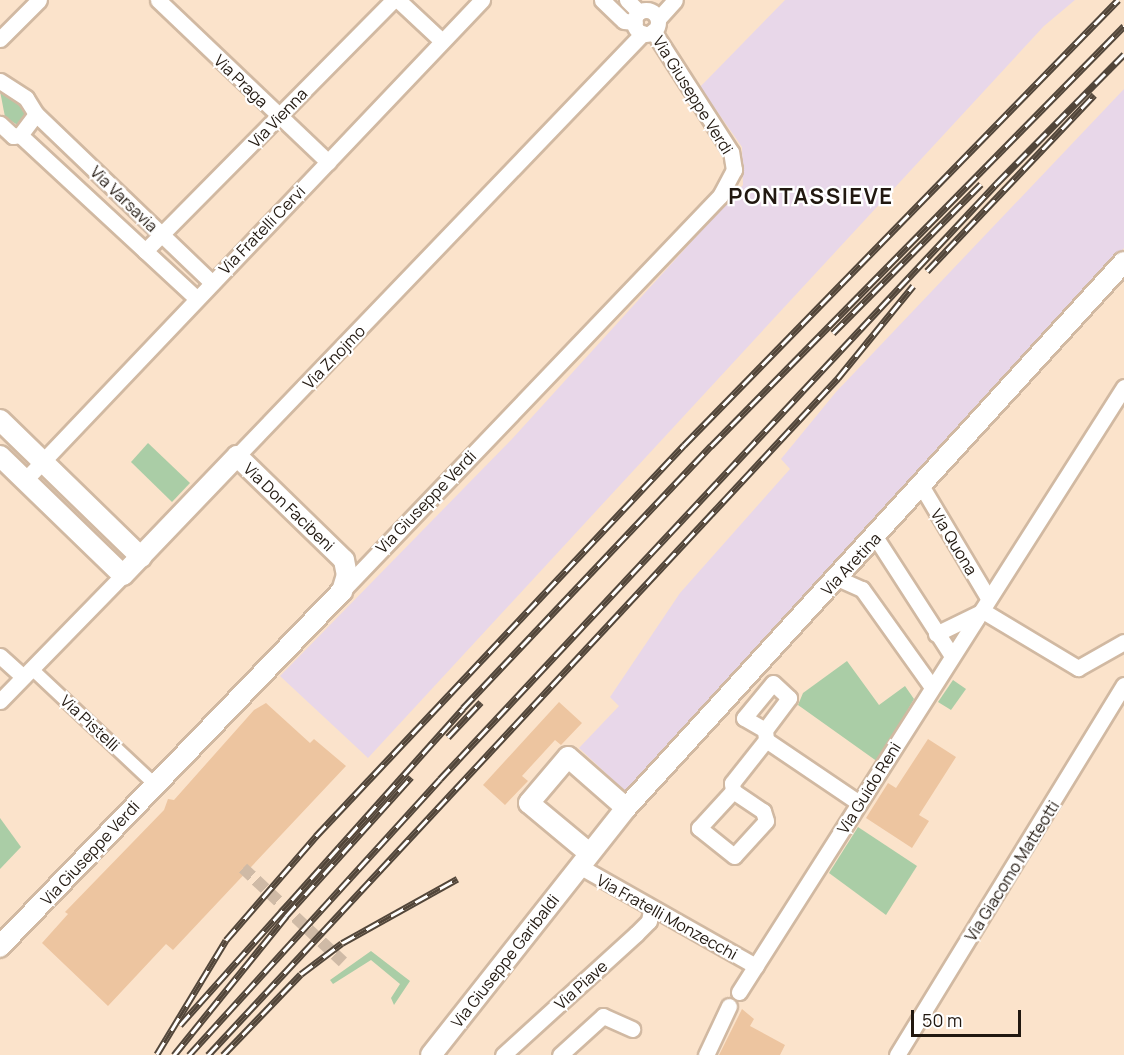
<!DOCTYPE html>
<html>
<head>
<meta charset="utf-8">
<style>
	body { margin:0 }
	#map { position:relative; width:1124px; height:1055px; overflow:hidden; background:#fbe3cb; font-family:Manrope,sans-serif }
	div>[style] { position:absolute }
	.industrial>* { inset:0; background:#e8d7e9 }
	.green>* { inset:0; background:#aacda6 }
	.building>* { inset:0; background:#edc5a0 }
	.pedestrian-tunnel>* { height:12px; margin-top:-6px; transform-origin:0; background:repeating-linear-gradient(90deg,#cfbaa6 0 12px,transparent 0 18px) }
	.roads { filter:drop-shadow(2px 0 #d1b9a2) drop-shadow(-2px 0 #d1b9a2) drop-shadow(0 2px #d1b9a2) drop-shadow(0 -2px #d1b9a2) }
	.pedestrian>* { height:12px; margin:-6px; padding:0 6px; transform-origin:6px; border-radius:6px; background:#fff }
	.minor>* { height:15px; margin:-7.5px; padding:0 7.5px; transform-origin:7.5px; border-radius:7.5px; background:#fff }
	.minor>.ring { margin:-7.5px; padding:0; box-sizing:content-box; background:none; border:15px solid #fff; border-radius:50% }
	.tertiary>* { height:20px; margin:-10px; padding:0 10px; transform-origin:10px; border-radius:10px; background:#fff }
	.rail>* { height:7px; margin-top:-3.5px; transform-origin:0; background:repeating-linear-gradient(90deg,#fff 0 14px,#52463a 0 28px); box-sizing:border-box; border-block:2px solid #52463a }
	span { translate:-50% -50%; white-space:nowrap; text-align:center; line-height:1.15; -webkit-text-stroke:4.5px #fff; paint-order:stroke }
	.street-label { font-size:16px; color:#211810 }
	.district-label { font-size:22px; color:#211810; font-weight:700; letter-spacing:1.5px }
	.scale { position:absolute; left:911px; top:1010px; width:110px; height:27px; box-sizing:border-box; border:3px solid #211810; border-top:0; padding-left:8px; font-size:18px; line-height:21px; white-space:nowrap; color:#211810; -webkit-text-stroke:4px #fff; paint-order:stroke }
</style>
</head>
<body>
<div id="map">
	<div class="industrial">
		<i style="clip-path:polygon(785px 0,1075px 0,1044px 26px,368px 758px,280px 676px,512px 439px,743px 185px,742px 147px,700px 87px)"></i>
		<i style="clip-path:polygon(1124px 89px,1124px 248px,627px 793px,579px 748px,619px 706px,610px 697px,680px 593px,790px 469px,781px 459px,836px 392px)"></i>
	</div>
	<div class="green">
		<i style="clip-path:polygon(0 91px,27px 110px,19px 126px,5px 117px)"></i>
		<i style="clip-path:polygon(148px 443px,190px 483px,172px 502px,131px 462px)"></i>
		<i style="clip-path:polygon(847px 661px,879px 705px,905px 686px,914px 699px,878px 762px,798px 705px,803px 693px)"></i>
		<i style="clip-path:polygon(953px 680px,966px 689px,951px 710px,938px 702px)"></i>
		<i style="clip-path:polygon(0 818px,21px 847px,0 869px)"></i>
		<i style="clip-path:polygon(858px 827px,917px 866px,886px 915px,829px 873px)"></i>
		<i style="clip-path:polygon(371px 951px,410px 981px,394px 1005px,391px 998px,400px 984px,371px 960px,333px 984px,330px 980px)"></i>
	</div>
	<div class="building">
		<i style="clip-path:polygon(559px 702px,582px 723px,561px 745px,555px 740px,522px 776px,528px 781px,505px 805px,483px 785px)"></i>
		<i style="clip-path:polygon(266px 703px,310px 743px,314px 739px,346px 766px,173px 950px,166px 944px,108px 1006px,42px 943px,68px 914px,65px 912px,164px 810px,168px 799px,174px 800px,254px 710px)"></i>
		<i style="clip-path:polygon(928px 739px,956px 757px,919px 815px,929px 821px,912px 848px,866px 818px,888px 783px,896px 788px)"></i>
		<i style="clip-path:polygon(742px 1009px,754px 1019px,750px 1026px,785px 1045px,780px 1055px,719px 1055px)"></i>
	</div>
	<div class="pedestrian-tunnel">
		<i style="left:243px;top:868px;width:137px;rotate:43.2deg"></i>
	</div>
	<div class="roads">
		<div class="pedestrian">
			<i style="left:32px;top:669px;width:159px;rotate:43.2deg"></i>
		</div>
		<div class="minor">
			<i style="left:158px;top:0;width:235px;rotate:43.6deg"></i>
			<i style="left:398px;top:0;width:60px;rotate:43deg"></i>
			<i style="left:602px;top:0;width:30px;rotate:44deg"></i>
			<i style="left:624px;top:21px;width:11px;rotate:5deg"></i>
			<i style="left:627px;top:0;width:17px;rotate:45deg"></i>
			<i class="ring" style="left:634px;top:10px;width:9px;height:9px"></i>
			<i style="left:658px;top:19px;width:25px;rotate:-48deg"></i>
			<i style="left:0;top:39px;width:55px;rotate:-45deg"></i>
			<i style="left:0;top:81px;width:31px;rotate:33deg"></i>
			<i style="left:26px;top:98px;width:19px;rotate:58deg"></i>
			<i style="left:36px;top:114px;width:26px;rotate:127deg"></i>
			<i style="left:20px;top:135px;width:7px;rotate:172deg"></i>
			<i style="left:13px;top:136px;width:18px;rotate:-137deg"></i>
			<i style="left:36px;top:114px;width:244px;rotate:43.8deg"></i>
			<i style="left:20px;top:135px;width:241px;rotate:42.8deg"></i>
			<i style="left:145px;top:251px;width:353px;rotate:-45.3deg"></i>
			<i style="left:237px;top:456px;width:586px;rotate:-46.17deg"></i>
			<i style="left:25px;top:480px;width:663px;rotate:-46.41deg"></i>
			<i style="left:922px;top:487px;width:127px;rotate:59.2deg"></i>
			<i style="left:876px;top:538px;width:140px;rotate:57.2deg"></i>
			<i style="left:837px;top:578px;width:27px;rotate:24deg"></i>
			<i style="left:862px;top:589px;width:120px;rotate:54.5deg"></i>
			<i style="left:342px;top:591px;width:547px;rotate:-46.26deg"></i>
			<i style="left:720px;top:196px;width:30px;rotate:-62deg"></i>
			<i style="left:734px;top:170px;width:18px;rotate:-99deg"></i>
			<i style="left:731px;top:152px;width:144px;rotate:-122.8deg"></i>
			<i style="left:983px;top:611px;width:111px;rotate:31deg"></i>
			<i style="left:1078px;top:668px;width:53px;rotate:-29.5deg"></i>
			<i style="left:936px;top:634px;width:52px;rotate:-26.1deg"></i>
			<i style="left:0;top:656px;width:31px;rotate:42deg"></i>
			<i style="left:0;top:701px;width:176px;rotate:-45.7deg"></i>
			<i style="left:765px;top:730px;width:24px;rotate:-150deg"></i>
			<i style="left:744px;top:718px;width:45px;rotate:-50.4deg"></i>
			<i style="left:773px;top:683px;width:22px;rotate:43deg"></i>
			<i style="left:789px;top:698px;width:40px;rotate:127deg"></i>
			<i style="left:765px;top:730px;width:10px;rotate:84deg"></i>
			<i style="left:733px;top:791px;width:36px;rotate:34deg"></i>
			<i style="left:763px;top:811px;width:10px;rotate:73deg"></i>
			<i style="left:766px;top:821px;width:47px;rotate:132.4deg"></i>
			<i style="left:734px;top:856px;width:45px;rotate:-141.3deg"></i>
			<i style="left:699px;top:828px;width:50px;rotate:-47.4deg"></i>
			<i style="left:733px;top:791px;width:8px;rotate:-97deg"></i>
			<i style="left:732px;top:783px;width:55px;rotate:-51.7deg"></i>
			<i style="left:766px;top:740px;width:112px;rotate:34.1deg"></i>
			<i style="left:579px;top:866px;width:203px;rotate:29.5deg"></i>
			<i style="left:739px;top:992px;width:717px;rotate:-57.53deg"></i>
			<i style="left:503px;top:1055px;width:180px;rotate:-42.3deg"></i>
			<i style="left:636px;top:934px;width:18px;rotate:-45deg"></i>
			<i style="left:649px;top:921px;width:11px;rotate:-80deg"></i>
			<i style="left:560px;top:1055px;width:58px;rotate:-42.2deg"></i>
			<i style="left:603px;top:1016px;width:32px;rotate:24deg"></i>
			<i style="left:706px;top:1055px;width:54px;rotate:-64.9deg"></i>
			<i style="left:897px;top:1055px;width:434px;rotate:-58.5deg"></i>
		</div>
		<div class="tertiary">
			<i style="left:0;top:420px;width:197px;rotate:44.2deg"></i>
			<i style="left:0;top:456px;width:171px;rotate:44.1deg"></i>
			<i style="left:123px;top:575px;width:165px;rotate:-46.2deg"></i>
			<i style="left:237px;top:456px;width:149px;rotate:44.2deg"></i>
			<i style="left:344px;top:560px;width:15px;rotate:79deg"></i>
			<i style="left:347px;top:575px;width:17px;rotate:107deg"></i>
			<i style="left:342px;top:591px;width:494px;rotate:133.9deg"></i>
			<i style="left:589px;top:853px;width:78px;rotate:-140.2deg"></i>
			<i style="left:529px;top:803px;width:60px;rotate:-49.7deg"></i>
			<i style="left:568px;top:757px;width:77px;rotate:41.3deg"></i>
			<i style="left:431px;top:1055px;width:315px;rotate:-51.7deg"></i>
			<i style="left:626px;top:808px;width:739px;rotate:-47.63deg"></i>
		</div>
	</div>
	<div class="rail">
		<i style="left:927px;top:271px;width:243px;rotate:-46.5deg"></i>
		<i style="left:833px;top:333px;width:210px;rotate:-45.2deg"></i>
		<i style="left:448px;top:737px;width:48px;rotate:-46.7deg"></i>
		<i style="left:180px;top:1025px;width:425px;rotate:-48.2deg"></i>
		<i style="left:463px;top:708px;width:361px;rotate:-46.6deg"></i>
		<i style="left:711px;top:446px;width:589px;rotate:-45.48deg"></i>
		<i style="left:157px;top:1054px;width:133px;rotate:-58.8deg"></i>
		<i style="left:226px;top:940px;width:138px;rotate:-49.1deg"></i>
		<i style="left:316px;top:836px;width:537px;rotate:-46.74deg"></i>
		<i style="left:684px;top:445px;width:622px;rotate:-45.72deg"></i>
		<i style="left:174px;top:1055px;width:179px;rotate:-51.1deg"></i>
		<i style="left:286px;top:916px;width:187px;rotate:-48deg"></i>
		<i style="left:189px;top:1055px;width:373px;rotate:-47.7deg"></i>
		<i style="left:440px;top:779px;width:816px;rotate:-46.94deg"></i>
		<i style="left:997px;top:183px;width:181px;rotate:-45.4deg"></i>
		<i style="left:208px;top:1055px;width:925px;rotate:-47.06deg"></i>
		<i style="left:838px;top:378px;width:119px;rotate:-50.8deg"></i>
		<i style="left:223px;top:1055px;width:112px;rotate:-46.1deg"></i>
		<i style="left:301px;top:974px;width:51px;rotate:-37.1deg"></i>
		<i style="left:342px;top:943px;width:132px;rotate:-29.1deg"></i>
	</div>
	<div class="street-label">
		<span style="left:241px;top:81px;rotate:44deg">Via Praga</span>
		<span style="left:693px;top:95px;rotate:58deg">Via Giuseppe Verdi</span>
		<span style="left:278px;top:118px;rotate:-46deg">Via Vienna</span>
		<span style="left:124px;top:199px;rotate:44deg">Via Varsavia</span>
		<span style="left:262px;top:230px;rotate:-46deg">Via Fratelli Cervi</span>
		<span style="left:334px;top:357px;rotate:-46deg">Via Znojmo</span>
		<span style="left:426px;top:502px;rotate:-46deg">Via Giuseppe Verdi</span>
		<span style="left:289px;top:507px;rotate:44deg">Via Don Facibeni</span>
		<span style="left:954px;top:542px;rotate:59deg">Via Quona</span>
		<span style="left:851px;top:564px;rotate:-47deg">Via Aretina</span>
		<span style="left:90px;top:723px;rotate:43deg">Via Pistelli</span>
		<span style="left:869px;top:788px;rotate:-58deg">Via Guido Reni</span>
		<span style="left:90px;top:853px;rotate:-47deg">Via Giuseppe Verdi</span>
		<span style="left:1012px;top:871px;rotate:-58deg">Via Giacomo Matteotti</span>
		<span style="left:667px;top:917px;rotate:29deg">Via Fratelli Monzecchi</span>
		<span style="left:505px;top:961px;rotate:-52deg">Via Giuseppe Garibaldi</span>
		<span style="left:581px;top:985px;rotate:-42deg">Via Piave</span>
	</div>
	<div class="district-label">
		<span style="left:811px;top:197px">PONTASSIEVE</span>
	</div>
	<div class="scale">50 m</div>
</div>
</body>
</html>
